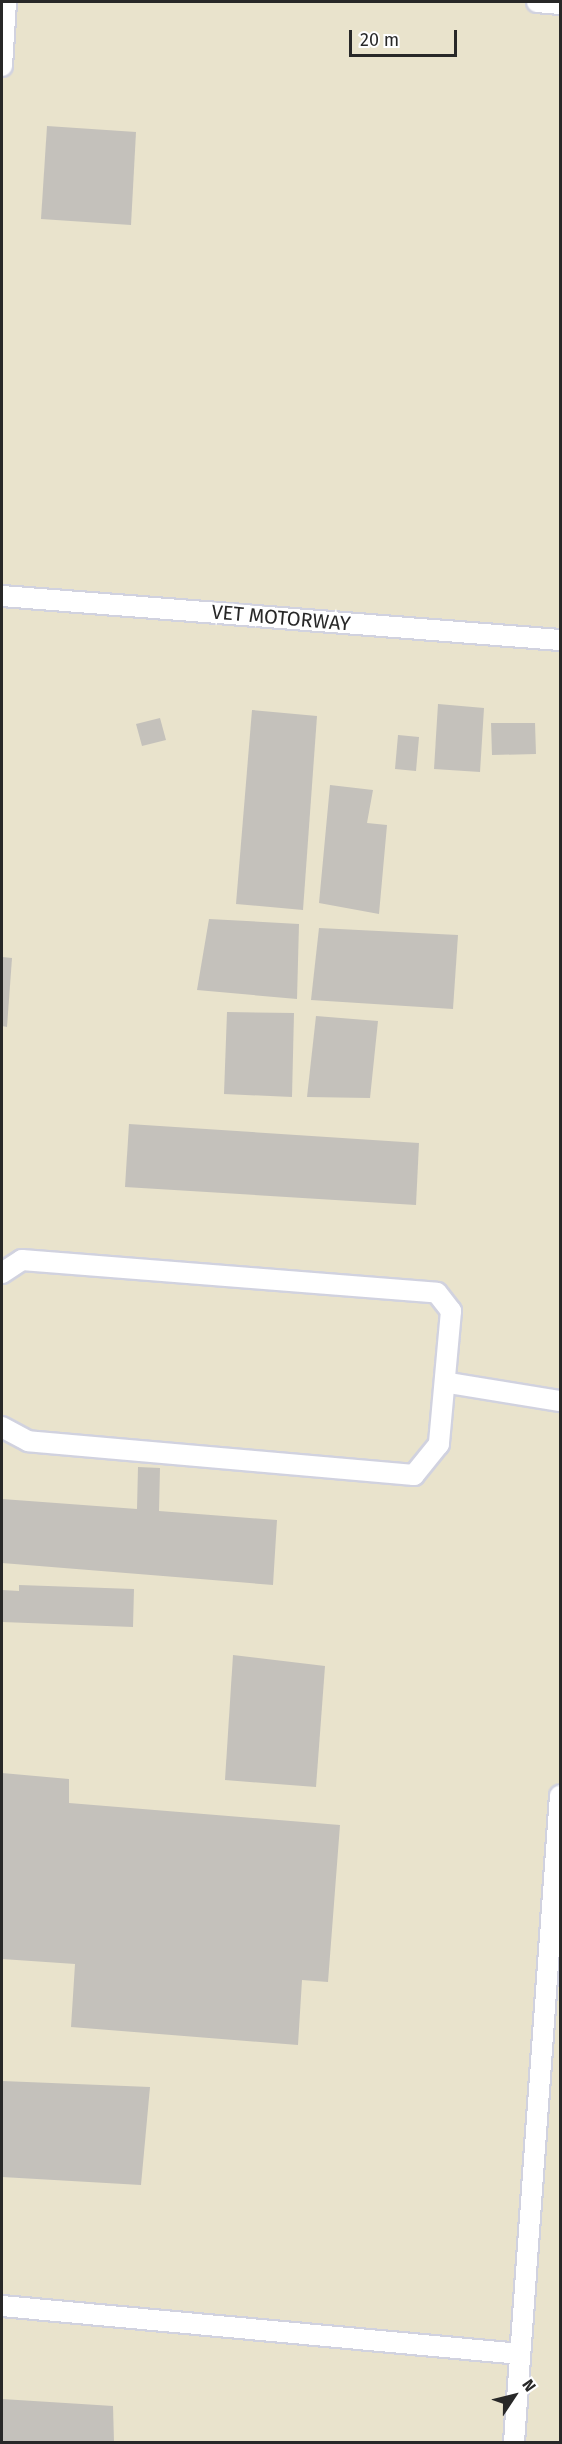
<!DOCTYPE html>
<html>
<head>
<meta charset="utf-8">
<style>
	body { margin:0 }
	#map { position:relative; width:562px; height:2444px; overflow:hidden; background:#e9e5db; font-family:"Fira Sans",sans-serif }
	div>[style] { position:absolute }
	.education>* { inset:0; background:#e9e3cc }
	.building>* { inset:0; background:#c4c1bb }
	.roads { filter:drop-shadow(2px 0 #d1d2df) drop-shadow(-2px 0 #d1d2df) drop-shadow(0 2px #d1d2df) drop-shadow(0 -2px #d1d2df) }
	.lane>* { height:20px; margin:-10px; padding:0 10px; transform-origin:10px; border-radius:10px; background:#fff }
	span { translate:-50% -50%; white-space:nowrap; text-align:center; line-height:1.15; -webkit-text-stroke:5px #fff; paint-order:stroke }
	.street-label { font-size:20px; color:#282828 }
	.frame { position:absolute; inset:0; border:3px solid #282828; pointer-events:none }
	.north { position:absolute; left:484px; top:2366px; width:60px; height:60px; -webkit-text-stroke:4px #fff; paint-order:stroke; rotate:55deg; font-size:16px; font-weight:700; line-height:24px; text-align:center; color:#282828 }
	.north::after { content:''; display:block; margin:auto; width:21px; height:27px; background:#282828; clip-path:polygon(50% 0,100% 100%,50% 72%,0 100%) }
	.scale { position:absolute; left:349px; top:30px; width:108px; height:27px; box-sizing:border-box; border:3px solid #282828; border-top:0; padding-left:8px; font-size:18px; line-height:21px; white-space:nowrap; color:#282828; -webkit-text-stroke:4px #fff; paint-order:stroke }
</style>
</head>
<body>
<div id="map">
	<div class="education">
		<i style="clip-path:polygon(2px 2px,560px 2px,560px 2442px,2px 2442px)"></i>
	</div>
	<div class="building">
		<i style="clip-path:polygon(47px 126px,136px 132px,131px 225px,41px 219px)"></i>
		<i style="clip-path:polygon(438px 704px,484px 708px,480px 772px,434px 769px)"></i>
		<i style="clip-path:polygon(252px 710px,317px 716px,303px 910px,236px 904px)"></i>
		<i style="clip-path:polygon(160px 718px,166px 740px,142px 746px,136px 724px)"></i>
		<i style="clip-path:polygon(491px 723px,535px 723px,536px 754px,492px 755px)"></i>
		<i style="clip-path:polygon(398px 735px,419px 737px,416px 771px,395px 769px)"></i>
		<i style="clip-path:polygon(330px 785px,373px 790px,367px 823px,387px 825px,379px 914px,319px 903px)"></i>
		<i style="clip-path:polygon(209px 919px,299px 924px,297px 999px,197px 990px)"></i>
		<i style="clip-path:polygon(319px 928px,458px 935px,453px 1009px,311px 1000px)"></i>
		<i style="clip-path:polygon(2px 957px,12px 958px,7px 1027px,2px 1026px)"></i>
		<i style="clip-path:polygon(227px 1012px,294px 1013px,292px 1097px,224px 1094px)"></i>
		<i style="clip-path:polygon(316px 1016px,378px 1021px,370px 1098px,307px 1097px)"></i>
		<i style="clip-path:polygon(129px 1124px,419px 1143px,416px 1205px,125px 1187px)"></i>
		<i style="clip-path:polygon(138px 1467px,160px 1468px,159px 1511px,277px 1520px,273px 1585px,2px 1563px,2px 1499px,137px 1509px)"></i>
		<i style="clip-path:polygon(19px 1585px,134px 1589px,133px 1627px,2px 1622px,2px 1590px,19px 1591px)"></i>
		<i style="clip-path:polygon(233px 1655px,325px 1666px,316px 1787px,225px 1780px)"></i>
		<i style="clip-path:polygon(2px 1773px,69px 1779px,69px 1803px,340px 1825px,328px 1982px,302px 1980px,298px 2045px,71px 2027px,75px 1964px,2px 1959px)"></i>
		<i style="clip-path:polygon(2px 2081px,150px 2087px,141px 2185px,2px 2177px)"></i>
		<i style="clip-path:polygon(2px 2399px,113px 2406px,114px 2442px,2px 2442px)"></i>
	</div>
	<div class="roads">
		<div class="lane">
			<i style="left:537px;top:2px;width:23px;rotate:5deg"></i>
			<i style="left:2px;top:66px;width:64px;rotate:-86.4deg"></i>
			<i style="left:2px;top:596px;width:560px;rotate:4.51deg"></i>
			<i style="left:2px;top:1273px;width:24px;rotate:-33deg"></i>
			<i style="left:22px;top:1260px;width:416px;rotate:4.5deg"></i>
			<i style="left:437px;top:1293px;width:23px;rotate:52deg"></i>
			<i style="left:451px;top:1311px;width:134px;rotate:95.2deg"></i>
			<i style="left:439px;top:1444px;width:40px;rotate:129deg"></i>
			<i style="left:414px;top:1475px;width:387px;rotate:-175deg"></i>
			<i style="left:28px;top:1441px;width:30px;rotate:-152deg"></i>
			<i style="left:449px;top:1383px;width:112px;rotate:9.2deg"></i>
			<i style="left:2px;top:2306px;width:520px;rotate:5.29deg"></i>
			<i style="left:514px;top:2442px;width:648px;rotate:-85.93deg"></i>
		</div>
	</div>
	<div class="street-label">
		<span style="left:281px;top:618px;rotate:5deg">VET MOTORWAY</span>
	</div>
	<div class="frame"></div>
	<div class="north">N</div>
	<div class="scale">20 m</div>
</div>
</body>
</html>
